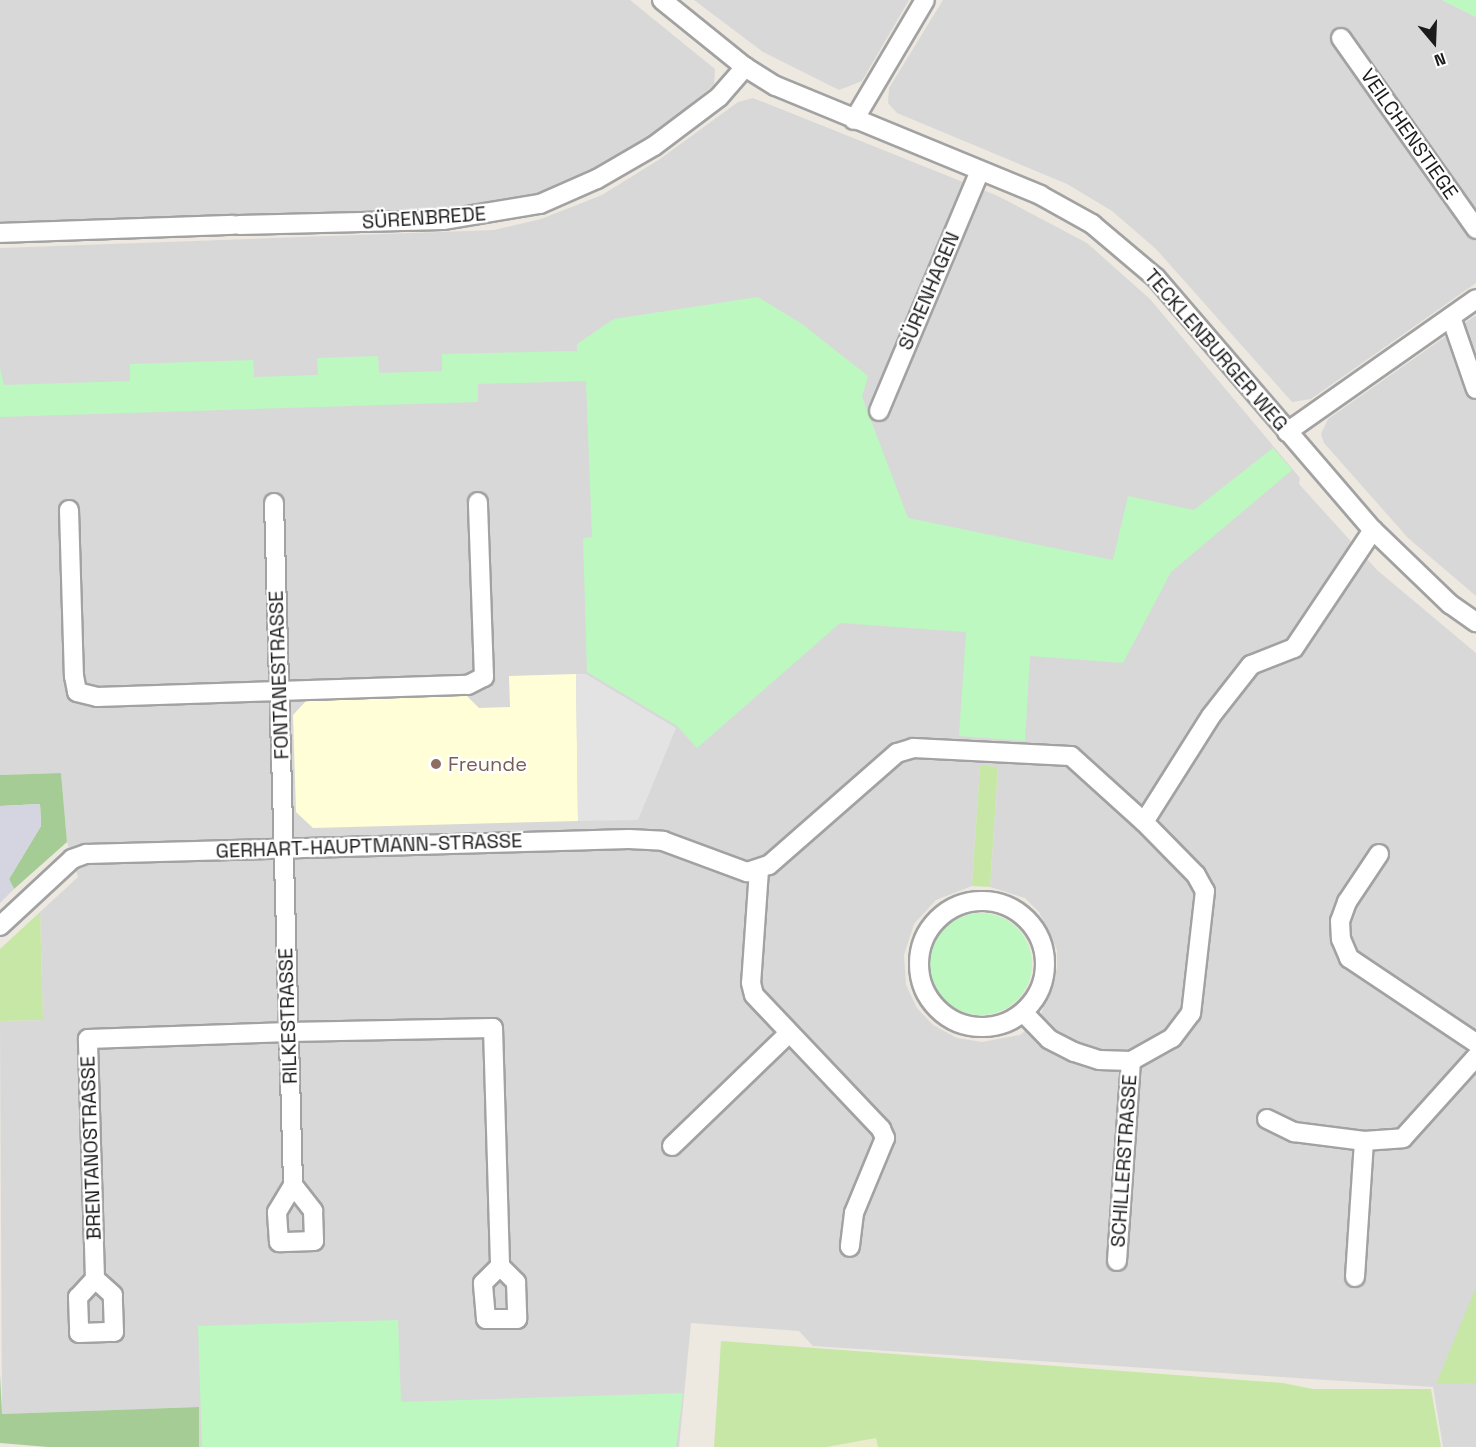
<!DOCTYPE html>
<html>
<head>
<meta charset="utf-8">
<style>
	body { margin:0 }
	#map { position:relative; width:1476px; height:1447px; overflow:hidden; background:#ede9e0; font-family:"Space Grotesk",sans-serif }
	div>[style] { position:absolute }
	.residential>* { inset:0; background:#d9d8d8 }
	.education>* { inset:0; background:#fffed7 }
	.farmland>* { inset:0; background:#eaeccb }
	.grass>* { inset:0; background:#c6e7a6 }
	.forest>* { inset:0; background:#a5cc95 }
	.park>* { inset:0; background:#bcf8c0 }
	.round { border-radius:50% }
	.parking>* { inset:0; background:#e3e3e3 }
	.plaza>* { inset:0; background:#d5d5e2 }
	.roads { filter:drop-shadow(2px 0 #a2a2a2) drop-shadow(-2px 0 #a2a2a2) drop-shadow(0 2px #a2a2a2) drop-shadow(0 -2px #a2a2a2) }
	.street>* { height:18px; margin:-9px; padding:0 9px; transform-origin:9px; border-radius:9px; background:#fff }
	.street>.ring { margin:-9px; padding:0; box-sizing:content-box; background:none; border:18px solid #fff; border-radius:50% }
	.dots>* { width:16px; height:16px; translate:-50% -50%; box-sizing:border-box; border:3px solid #fff; border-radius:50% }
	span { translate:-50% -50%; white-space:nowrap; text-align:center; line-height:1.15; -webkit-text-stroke:4.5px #fff; paint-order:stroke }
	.street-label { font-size:20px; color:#1b1b1b }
	.education-label { font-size:20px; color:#785e54 }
	.left { translate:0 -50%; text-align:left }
	.north { position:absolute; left:1404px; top:12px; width:60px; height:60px; -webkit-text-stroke:4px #fff; paint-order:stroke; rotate:161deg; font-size:16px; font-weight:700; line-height:24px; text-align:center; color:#1b1b1b }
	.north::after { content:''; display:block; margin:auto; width:21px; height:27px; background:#1b1b1b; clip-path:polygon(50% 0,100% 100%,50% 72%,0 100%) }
</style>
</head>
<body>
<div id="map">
	<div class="residential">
		<i style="clip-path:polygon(0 0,630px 0,715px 69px,714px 85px,649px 137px,594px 171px,539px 194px,488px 204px,445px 210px,0 223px)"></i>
		<i style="clip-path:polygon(694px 0,909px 0,862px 81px,839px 90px,763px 52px)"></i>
		<i style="clip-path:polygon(943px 0,1442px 0,1476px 17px,1476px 283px,1311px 399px,1292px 402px,1156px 249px,1112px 211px,1067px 184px,897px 113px,888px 103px,889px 88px)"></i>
		<i style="clip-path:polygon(evenodd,753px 98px,998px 196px,1087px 243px,1150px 299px,1300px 478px,1299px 484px,1377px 570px,1476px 653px,1476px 1447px,1443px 1447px,1433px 1387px,813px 1346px,799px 1331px,691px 1323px,679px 1447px,199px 1447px,199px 1407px,2px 1414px,0 1021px,43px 1020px,40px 912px,78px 877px,67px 842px,61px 773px,0 775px,0 248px,494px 230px,541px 219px,602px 195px,660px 159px,738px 102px,753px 98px,980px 766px,998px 767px,990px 887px,1025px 898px,1039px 912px,1057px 950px,1057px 968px,1039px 1020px,1020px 1035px,982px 1042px,957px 1038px,933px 1025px,917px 1008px,906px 985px,904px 955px,914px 924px,936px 900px,972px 886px,980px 766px)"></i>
		<i style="clip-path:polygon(1476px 315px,1476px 596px,1408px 538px,1324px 443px,1321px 434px,1328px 419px)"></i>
	</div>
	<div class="education">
		<i style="clip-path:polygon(576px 674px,578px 821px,313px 828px,296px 812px,293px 715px,306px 701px,467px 696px,479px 708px,510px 707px,509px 676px)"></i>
	</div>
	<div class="farmland">
		<i style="clip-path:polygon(877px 1438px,878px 1447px,826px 1447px)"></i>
	</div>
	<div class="grass">
		<i style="clip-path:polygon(980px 765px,998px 767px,990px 887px,972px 886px)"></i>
		<i style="clip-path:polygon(40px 912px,43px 1020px,0 1021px,0 949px)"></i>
		<i style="clip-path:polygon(1476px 1287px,1476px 1383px,1436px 1384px)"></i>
		<i style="clip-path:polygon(721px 1341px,1283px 1383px,1313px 1389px,1431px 1389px,1441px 1447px,878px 1447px,876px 1438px,826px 1447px,714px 1447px)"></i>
	</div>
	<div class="forest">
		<i style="clip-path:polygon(61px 773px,67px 842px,14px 889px,9px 879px,41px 826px,40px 804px,0 806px,0 775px)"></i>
		<i style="clip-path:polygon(0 1374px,2px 1414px,199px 1407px,199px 1447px,48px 1447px,0 1443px)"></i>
	</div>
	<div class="park">
		<i style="clip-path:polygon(1442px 0,1476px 0,1476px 17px)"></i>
		<i style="clip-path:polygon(758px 297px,802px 324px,868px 376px,862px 397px,908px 518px,1113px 560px,1128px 496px,1194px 510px,1273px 448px,1292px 470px,1171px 572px,1123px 663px,1030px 656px,1025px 741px,959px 736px,966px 632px,840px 623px,697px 748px,677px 726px,587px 672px,583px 538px,592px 537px,586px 381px,478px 384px,478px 402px,0 417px,0 368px,4px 385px,130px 381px,130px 364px,253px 360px,254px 377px,318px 375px,317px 358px,378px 356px,379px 373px,442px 371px,442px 354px,577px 351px,577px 344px,614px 319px)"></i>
		<i class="round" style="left:930px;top:913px;width:102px;height:102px"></i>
		<i style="clip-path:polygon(398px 1320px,401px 1402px,683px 1393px,676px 1447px,202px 1447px,198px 1326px)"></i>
	</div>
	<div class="parking">
		<i style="clip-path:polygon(576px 674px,586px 674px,676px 728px,638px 820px,578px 821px)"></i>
	</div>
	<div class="plaza">
		<i style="clip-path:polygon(40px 804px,41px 826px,9px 879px,14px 889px,0 903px,0 806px)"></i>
	</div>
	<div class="roads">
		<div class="street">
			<i style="left:662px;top:0;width:107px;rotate:38.9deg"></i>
			<i style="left:745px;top:67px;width:36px;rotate:32deg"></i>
			<i style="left:776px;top:86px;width:286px;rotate:22.4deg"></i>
			<i style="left:1040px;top:195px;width:60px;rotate:29.1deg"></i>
			<i style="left:1092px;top:224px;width:84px;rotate:40.2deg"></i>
			<i style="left:1156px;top:278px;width:333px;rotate:49.3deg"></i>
			<i style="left:1373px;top:530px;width:107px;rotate:43.9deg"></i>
			<i style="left:1450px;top:604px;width:32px;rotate:35deg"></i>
			<i style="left:1341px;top:38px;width:234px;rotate:54.7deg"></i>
			<i style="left:854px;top:120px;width:139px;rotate:-59.4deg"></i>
			<i style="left:239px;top:225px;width:204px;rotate:-1.4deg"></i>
			<i style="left:443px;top:220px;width:98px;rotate:-9.4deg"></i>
			<i style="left:540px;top:204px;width:62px;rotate:-23.7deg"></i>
			<i style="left:597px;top:179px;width:66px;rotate:-30.1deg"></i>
			<i style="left:654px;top:146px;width:81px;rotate:-37deg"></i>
			<i style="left:719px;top:97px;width:40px;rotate:-49deg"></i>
			<i style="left:0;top:233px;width:233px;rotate:-2deg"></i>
			<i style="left:1451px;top:317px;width:76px;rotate:70.9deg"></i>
			<i style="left:879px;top:411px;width:260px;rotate:-67.2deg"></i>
			<i style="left:1287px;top:432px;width:231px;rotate:-35.1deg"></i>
			<i style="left:274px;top:503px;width:682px;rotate:88.4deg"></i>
			<i style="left:293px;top:1185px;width:33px;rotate:52deg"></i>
			<i style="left:313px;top:1211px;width:30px;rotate:88deg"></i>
			<i style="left:314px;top:1241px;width:35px;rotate:178deg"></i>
			<i style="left:279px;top:1242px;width:30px;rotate:-94deg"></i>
			<i style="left:277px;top:1212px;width:31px;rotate:-59deg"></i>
			<i style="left:69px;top:510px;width:166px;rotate:88.3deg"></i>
			<i style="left:74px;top:676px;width:16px;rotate:79deg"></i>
			<i style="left:77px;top:692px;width:21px;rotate:14deg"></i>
			<i style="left:97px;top:697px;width:371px;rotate:-1.9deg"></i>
			<i style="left:468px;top:685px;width:18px;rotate:-27deg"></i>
			<i style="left:484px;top:677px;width:175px;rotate:-92deg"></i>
			<i style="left:1144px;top:822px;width:125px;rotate:-57.7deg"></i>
			<i style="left:1211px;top:716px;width:65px;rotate:-51.9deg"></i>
			<i style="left:1251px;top:665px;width:46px;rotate:-21.6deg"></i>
			<i style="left:1294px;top:648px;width:142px;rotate:-56.2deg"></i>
			<i style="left:1379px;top:854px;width:58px;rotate:123.7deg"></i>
			<i style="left:1347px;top:902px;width:20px;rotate:110deg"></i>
			<i style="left:1340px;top:921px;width:18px;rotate:87deg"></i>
			<i style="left:1341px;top:939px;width:21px;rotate:67deg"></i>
			<i style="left:1349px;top:958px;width:153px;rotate:33.8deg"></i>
			<i style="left:759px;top:870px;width:113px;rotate:94deg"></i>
			<i style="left:751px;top:983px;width:12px;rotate:76deg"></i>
			<i style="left:754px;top:995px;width:185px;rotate:46.5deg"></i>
			<i style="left:881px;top:1129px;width:10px;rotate:66deg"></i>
			<i style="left:885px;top:1138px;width:81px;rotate:112.5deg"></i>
			<i style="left:854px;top:1213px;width:34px;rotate:97deg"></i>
			<i class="ring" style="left:919px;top:901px;width:108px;height:108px"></i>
			<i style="left:0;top:926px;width:98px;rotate:-42.9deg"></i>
			<i style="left:72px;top:859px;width:15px;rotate:-20deg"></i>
			<i style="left:86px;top:854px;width:543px;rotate:-1.58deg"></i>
			<i style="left:629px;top:839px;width:34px;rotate:3deg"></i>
			<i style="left:663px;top:841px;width:90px;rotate:20.3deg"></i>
			<i style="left:747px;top:872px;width:23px;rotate:-18deg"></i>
			<i style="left:769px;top:865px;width:170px;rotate:-41.2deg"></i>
			<i style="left:897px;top:753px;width:17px;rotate:-17deg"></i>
			<i style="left:913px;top:748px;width:158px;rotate:2.9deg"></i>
			<i style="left:1071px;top:756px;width:98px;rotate:42.1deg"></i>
			<i style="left:1144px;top:822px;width:74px;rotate:45.5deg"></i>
			<i style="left:1196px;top:875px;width:18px;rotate:61deg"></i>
			<i style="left:1205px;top:891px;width:123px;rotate:96.5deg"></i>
			<i style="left:1191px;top:1013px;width:31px;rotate:127deg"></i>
			<i style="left:1172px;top:1038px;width:47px;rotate:150.7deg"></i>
			<i style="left:1131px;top:1061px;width:32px;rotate:-178deg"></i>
			<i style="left:1099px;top:1060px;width:26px;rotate:-162deg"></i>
			<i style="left:1074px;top:1052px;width:28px;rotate:-153deg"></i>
			<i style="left:1049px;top:1039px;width:37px;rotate:-134deg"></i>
			<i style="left:1267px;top:1119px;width:30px;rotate:26deg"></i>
			<i style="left:1294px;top:1132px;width:71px;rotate:7.3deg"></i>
			<i style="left:1364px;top:1141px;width:39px;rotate:-4deg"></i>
			<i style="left:1403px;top:1138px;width:109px;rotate:-48deg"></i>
			<i style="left:672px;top:1146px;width:161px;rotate:-44deg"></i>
			<i style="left:1117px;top:1261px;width:200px;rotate:-86deg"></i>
			<i style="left:1355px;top:1277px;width:136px;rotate:-86.2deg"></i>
			<i style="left:95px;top:1279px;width:25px;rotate:133deg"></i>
			<i style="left:78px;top:1297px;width:36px;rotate:88deg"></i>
			<i style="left:79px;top:1333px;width:35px;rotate:-2deg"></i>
			<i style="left:114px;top:1332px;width:37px;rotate:-92deg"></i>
			<i style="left:113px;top:1295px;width:24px;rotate:-138deg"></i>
			<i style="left:95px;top:1279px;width:240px;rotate:-91.7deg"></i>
			<i style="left:88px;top:1039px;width:201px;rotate:-2deg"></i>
			<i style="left:289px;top:1032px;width:204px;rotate:-1.1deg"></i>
			<i style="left:493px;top:1028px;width:238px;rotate:88.3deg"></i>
			<i style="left:500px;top:1266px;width:23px;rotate:45deg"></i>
			<i style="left:516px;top:1282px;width:37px;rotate:88deg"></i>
			<i style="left:517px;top:1319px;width:31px;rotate:180deg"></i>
			<i style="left:486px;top:1319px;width:36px;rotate:-95deg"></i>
			<i style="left:483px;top:1283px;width:24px;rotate:-45deg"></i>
		</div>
	</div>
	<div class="dots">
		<i style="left:436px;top:764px;background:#8d6e63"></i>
	</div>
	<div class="street-label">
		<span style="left:1409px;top:134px;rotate:55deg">VEILCHENSTIEGE</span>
		<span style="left:424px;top:218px;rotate:-4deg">SÜRENBREDE</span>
		<span style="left:929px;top:291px;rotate:-67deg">SÜRENHAGEN</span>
		<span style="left:1216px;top:350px;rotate:49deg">TECKLENBURGER WEG</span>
		<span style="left:279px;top:675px;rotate:-92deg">FONTANESTRASSE</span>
		<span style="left:369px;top:846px;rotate:-2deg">GERHART-HAUPTMANN-STRASSE</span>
		<span style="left:288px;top:1016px;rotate:-92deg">RILKESTRASSE</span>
		<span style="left:91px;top:1148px;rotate:-92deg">BRENTANOSTRASSE</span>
		<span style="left:1124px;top:1161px;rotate:-86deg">SCHILLERSTRASSE</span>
	</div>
	<div class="education-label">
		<span class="left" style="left:448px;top:764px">Freunde</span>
	</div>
	<div class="north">N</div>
</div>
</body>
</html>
